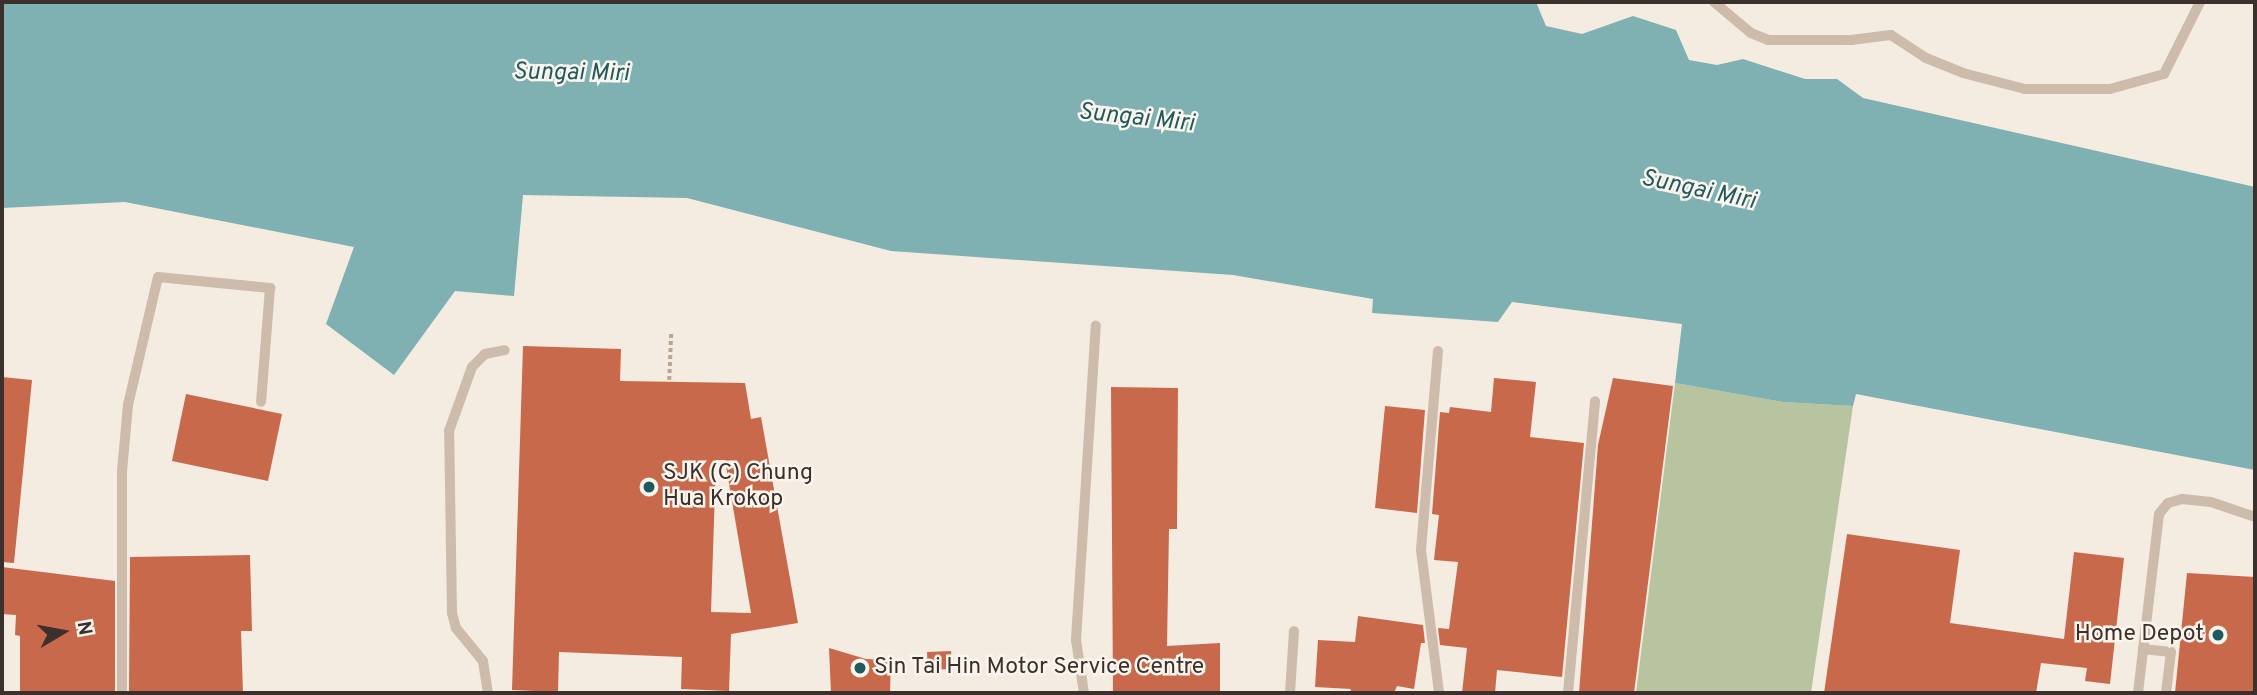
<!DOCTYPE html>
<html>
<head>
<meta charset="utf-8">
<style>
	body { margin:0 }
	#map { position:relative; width:2257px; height:695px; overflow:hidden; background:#f4ebe1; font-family:Overpass,sans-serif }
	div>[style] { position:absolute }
	.green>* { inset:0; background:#b8c4a0 }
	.water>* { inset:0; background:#7fb0b2 }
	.building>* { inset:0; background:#c8694b }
	.path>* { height:3.5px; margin-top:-1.75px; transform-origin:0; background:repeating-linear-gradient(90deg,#b9a596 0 3.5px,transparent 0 7px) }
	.service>* { height:10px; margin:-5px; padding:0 5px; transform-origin:5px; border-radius:5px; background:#cdbbac }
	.dots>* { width:19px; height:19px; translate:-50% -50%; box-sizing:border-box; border:4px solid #fbf5ee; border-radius:50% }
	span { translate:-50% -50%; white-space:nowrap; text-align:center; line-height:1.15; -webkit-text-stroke:5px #fbf5ee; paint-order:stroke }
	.poi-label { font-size:23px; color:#3b302b }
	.left { translate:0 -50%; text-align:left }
	.right { translate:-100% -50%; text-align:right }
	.water-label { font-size:24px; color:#1f5a5e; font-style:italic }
	.frame { position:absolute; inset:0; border:4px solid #3b302b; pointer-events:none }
	.north { position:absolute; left:28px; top:597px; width:70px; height:70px; -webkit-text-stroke:5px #fbf5ee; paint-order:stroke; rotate:80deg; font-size:19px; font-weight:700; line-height:28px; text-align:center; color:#3b302b }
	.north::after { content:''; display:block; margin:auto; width:24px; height:32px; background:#3b302b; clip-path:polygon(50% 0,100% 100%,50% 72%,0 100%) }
</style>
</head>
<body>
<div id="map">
	<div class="green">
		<i style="clip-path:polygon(1675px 383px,1783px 402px,1853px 406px,1811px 693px,1636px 693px)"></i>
	</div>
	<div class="water">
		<i style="clip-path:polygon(2px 2px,1536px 2px,1546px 26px,1582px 34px,1633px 16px,1676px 30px,1689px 60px,1717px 65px,1743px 59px,1805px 79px,1837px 79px,1863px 98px,2255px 187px,2255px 470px,1856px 394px,1853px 406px,1783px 402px,1675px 383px,1682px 324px,1512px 302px,1498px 322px,1372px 313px,1373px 299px,1233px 275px,891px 251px,687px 198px,523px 195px,514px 296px,455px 291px,394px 375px,326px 324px,354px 247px,125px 202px,2px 208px)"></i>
	</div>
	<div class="building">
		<i style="clip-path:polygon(evenodd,523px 346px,621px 349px,620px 381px,745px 383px,751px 419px,761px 417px,798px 623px,731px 634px,729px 691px,681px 689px,682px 657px,559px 652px,558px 692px,512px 690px,523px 346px,716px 460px,725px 460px,751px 613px,711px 612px,716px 460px)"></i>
		<i style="clip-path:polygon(2px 377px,32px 380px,14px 563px,2px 562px)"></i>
		<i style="clip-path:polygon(1494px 378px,1536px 382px,1530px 437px,1584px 443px,1562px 677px,1497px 670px,1495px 693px,1462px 693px,1467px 648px,1440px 645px,1438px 628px,1449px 629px,1458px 562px,1434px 560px,1439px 515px,1432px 514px,1440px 412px,1449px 413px,1450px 407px,1491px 412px)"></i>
		<i style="clip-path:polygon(1613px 378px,1673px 386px,1634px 693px,1579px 693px,1598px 445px)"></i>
		<i style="clip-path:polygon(1111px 387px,1178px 388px,1177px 529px,1169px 529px,1167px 646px,1220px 643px,1220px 693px,1113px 693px)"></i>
		<i style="clip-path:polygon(186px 394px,282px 414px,268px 481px,172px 461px)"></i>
		<i style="clip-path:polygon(1385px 406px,1425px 410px,1417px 513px,1375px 508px)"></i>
		<i style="clip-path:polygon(1847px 534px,1960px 550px,1950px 623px,2064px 639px,2074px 552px,2124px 558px,2110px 684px,2085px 681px,2087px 668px,2041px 663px,2036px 693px,1824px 693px)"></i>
		<i style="clip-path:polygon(250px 555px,252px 631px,241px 631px,243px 693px,129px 693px,130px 557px)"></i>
		<i style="clip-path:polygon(2px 567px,115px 581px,115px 693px,20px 693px,20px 636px,15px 635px,16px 615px,2px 614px)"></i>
		<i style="clip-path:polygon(2187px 573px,2255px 577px,2255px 693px,2175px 693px)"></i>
		<i style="clip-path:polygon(1358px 616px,1423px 625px,1425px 643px,1421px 643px,1414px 689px,1397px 686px,1394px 693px,1350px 693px,1351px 689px,1315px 687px,1318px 640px,1355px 642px)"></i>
		<i style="clip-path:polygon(829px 648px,866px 659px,891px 660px,890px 693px,831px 693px)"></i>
		<i style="clip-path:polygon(951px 651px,952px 669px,928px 670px,927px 652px)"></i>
	</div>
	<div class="path">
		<i style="left:669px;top:380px;width:48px;rotate:-87.6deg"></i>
	</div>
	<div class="service">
		<i style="left:1714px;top:2px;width:48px;rotate:40deg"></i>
		<i style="left:1751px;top:33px;width:18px;rotate:22deg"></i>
		<i style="left:1768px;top:40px;width:83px"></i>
		<i style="left:1851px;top:40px;width:40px;rotate:-7.1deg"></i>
		<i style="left:1891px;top:35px;width:42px;rotate:33.3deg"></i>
		<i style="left:1926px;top:58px;width:40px;rotate:22deg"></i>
		<i style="left:1963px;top:73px;width:64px;rotate:14.5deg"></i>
		<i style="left:2025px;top:89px;width:85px"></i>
		<i style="left:2110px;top:89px;width:56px;rotate:-15.5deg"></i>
		<i style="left:2164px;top:74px;width:80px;rotate:-63.4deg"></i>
		<i style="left:1438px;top:351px;width:200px;rotate:94.9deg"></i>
		<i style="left:1421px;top:550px;width:144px;rotate:82.8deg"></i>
		<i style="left:2143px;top:649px;width:28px;rotate:6deg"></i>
		<i style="left:2171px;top:652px;width:41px;rotate:97deg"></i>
		<i style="left:122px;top:693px;width:222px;rotate:-90deg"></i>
		<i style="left:122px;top:471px;width:66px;rotate:-84.8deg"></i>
		<i style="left:128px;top:405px;width:131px;rotate:-76.8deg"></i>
		<i style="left:158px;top:277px;width:113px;rotate:5.6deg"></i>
		<i style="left:270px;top:288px;width:114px;rotate:94.5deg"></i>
		<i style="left:488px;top:693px;width:32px;rotate:-99deg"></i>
		<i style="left:483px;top:661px;width:43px;rotate:-129.3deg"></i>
		<i style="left:456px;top:628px;width:16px;rotate:-105deg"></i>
		<i style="left:452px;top:613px;width:182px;rotate:-90.9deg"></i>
		<i style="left:449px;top:431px;width:68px;rotate:-70.2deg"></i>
		<i style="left:472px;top:367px;width:18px;rotate:-45deg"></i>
		<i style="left:485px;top:354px;width:20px;rotate:-11deg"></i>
		<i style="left:1084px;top:693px;width:54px;rotate:-98.6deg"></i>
		<i style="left:1076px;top:640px;width:315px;rotate:-86.4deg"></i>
		<i style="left:1290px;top:693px;width:62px;rotate:-86.3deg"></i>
		<i style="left:1568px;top:693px;width:293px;rotate:-84.7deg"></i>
		<i style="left:2138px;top:693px;width:180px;rotate:-83.3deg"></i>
		<i style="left:2159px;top:514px;width:14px;rotate:-51deg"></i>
		<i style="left:2168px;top:503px;width:15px;rotate:-16deg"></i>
		<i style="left:2182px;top:499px;width:29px;rotate:6deg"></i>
		<i style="left:2211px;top:502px;width:46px;rotate:18.8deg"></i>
	</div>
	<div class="dots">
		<i style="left:649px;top:487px;background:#1f5a5e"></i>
		<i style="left:2218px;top:635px;background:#1f5a5e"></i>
		<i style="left:860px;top:668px;background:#1f5a5e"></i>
	</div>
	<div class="poi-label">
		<span class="left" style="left:663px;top:487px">SJK (C) Chung<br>Hua Krokop</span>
		<span class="right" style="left:2204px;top:635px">Home Depot</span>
		<span class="left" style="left:874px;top:668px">Sin Tai Hin Motor Service Centre</span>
	</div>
	<div class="water-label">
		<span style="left:571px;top:74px;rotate:1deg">Sungai Miri</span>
		<span style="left:1136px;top:119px;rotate:6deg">Sungai Miri</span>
		<span style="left:1698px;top:191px;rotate:12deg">Sungai Miri</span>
	</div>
	<div class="frame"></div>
	<div class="north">N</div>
</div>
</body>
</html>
